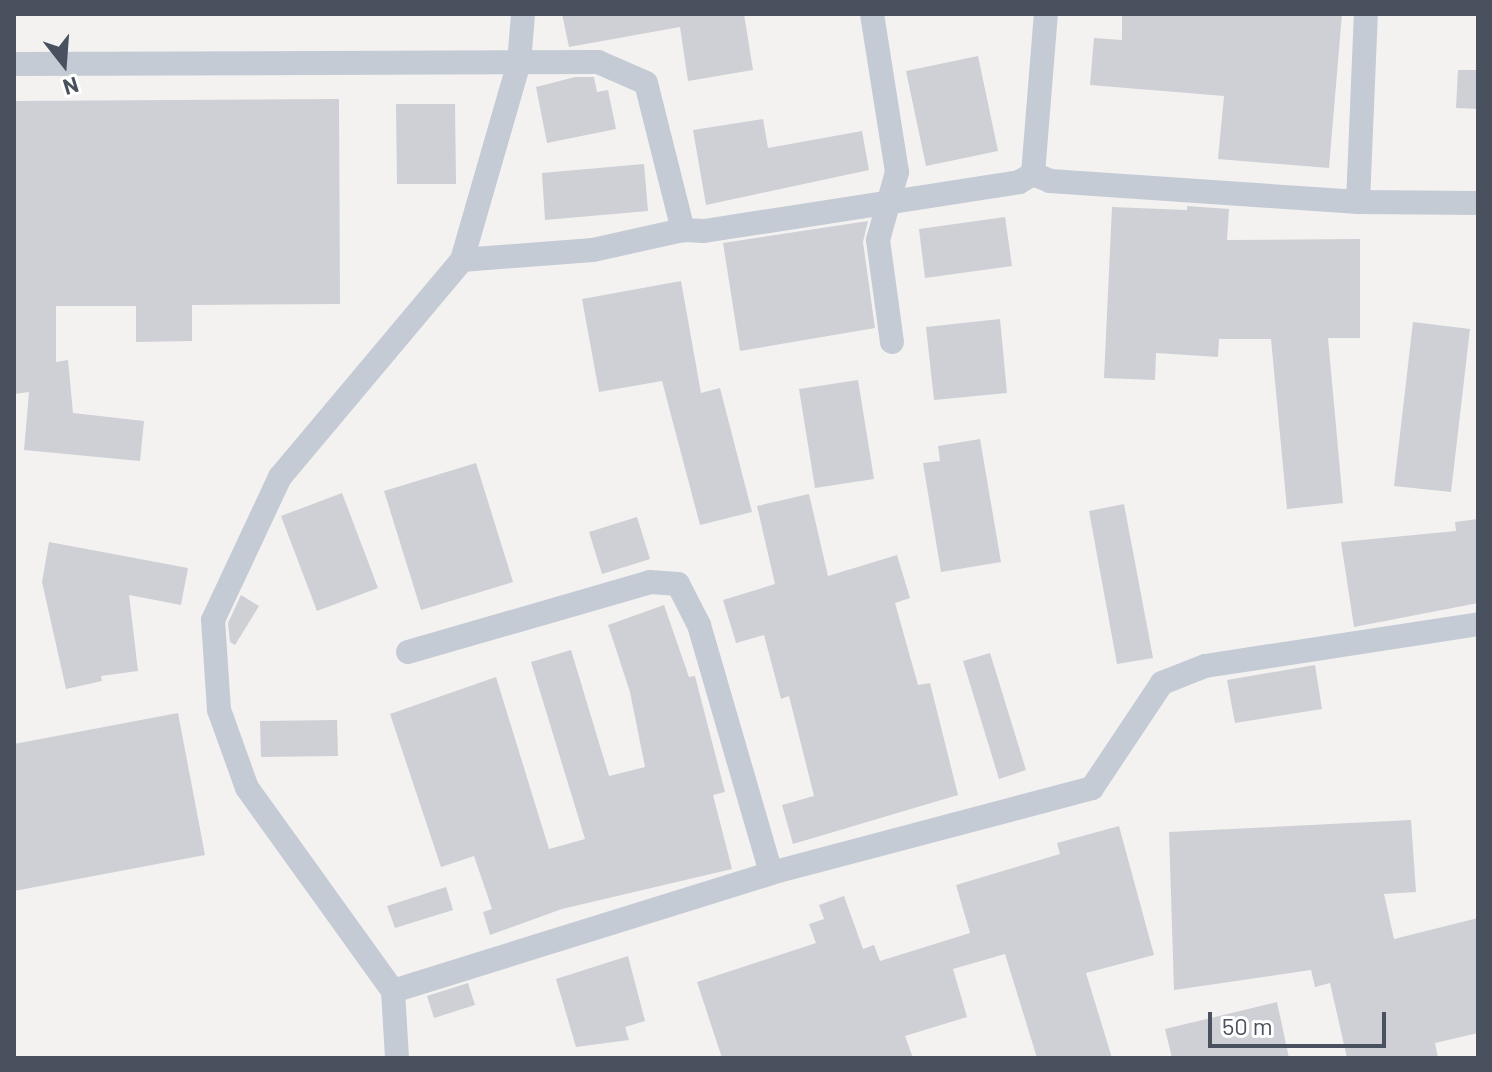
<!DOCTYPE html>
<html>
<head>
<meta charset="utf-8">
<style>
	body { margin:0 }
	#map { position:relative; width:1492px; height:1072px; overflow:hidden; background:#f3f2f1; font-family:Barlow,sans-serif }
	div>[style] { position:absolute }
	.building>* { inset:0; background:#ced0d5 }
	.minor>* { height:24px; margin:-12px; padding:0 12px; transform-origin:12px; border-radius:12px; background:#c5cbd5 }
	span { translate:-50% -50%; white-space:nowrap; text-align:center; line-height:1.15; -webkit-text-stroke:7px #fff; paint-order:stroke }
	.frame { position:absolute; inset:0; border:16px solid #49515e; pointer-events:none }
	.north { position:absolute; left:24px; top:24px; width:80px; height:80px; -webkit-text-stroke:6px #fff; paint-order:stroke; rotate:163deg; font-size:22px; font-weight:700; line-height:32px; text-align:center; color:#49515e }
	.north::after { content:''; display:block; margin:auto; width:28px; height:36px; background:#49515e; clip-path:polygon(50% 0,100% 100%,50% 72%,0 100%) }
	.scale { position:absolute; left:1208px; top:1012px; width:178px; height:36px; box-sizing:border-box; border:4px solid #49515e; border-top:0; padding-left:10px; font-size:24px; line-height:28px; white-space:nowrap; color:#49515e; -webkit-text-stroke:6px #fff; paint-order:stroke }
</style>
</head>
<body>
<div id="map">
	<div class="building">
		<i style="clip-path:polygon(562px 14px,744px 14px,753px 70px,688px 81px,680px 27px,569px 47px)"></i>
		<i style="clip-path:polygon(1122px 14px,1342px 14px,1329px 168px,1218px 159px,1224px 96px,1090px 85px,1094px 38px,1122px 40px)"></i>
		<i style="clip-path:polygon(978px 56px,998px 151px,926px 166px,906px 71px)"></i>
		<i style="clip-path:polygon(1458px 70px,1478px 70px,1478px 109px,1456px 108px)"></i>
		<i style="clip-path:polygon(575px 77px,594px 77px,597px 92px,608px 90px,616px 129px,547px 143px,536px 87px)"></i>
		<i style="clip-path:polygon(339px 99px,340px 304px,192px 305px,192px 341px,136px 342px,136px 306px,56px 306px,56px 362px,68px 360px,73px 413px,144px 421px,140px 461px,24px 450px,29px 392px,14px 394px,14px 101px)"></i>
		<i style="clip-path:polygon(396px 104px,455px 104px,456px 184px,397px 184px)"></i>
		<i style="clip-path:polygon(763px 119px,768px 148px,862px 131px,869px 170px,706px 205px,693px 130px)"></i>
		<i style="clip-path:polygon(644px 164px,648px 211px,545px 220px,542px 173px)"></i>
		<i style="clip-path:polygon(1187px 206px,1229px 209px,1227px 240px,1360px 239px,1360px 338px,1328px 338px,1343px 503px,1287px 509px,1271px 339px,1219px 339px,1218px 357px,1156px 353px,1155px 380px,1104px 378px,1112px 207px,1187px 210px)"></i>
		<i style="clip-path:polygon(1005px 217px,1012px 266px,925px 278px,919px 229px)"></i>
		<i style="clip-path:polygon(868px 221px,863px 242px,875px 328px,740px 351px,723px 243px)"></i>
		<i style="clip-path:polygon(681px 281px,701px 393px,720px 388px,752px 512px,700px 525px,662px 381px,599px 392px,582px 299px)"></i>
		<i style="clip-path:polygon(1000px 319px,1007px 393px,934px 400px,926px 327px)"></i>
		<i style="clip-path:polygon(1413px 322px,1470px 329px,1451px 492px,1394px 486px)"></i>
		<i style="clip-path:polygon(858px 380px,874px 479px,815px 488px,799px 389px)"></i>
		<i style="clip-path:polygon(980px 439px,1001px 562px,941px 572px,923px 463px,940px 461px,938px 446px)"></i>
		<i style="clip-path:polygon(476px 463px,513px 582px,421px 610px,384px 491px)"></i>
		<i style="clip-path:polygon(342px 493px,378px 588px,317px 611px,281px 516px)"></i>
		<i style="clip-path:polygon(809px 494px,828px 576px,897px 555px,910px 598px,895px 603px,918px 685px,930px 683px,958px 795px,793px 844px,782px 805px,814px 796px,789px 696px,781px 699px,764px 635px,736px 643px,723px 600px,775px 584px,757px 506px)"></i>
		<i style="clip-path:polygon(1124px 504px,1153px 658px,1117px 664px,1089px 511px)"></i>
		<i style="clip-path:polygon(637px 517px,650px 559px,602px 574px,589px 532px)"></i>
		<i style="clip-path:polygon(1478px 519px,1478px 603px,1354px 627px,1341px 542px,1456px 531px,1455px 522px)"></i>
		<i style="clip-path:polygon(49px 542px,188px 568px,181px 605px,129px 595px,138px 671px,101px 676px,102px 681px,66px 689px,42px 582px)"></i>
		<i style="clip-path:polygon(241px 595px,259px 606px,235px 645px,230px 642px,228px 623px)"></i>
		<i style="clip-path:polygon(664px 605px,689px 677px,695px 676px,725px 792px,713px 795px,732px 869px,562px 909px,490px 935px,483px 912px,492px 909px,474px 856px,441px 867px,390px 714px,496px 677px,549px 849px,585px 839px,531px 662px,571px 650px,609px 776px,645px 767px,630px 692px,608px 625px)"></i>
		<i style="clip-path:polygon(990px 653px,1026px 770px,999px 779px,963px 661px)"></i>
		<i style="clip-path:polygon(1315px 665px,1322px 709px,1235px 723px,1227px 680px)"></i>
		<i style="clip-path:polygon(178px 713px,205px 855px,14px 891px,14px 744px)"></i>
		<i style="clip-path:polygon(337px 720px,338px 756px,261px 757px,260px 721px)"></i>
		<i style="clip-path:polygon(1411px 820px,1416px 892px,1384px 894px,1394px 939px,1478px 918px,1478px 1033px,1435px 1043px,1438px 1058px,1347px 1058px,1330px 983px,1315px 987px,1311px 970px,1174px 990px,1169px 832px)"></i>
		<i style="clip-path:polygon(1119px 826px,1154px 955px,1086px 973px,1112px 1058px,1037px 1058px,1005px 954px,953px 969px,967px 1017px,905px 1036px,913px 1058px,722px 1058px,697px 982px,816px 943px,809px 924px,824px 919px,819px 905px,844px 896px,863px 949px,874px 945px,880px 961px,970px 933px,956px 885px,1060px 854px,1057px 843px)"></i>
		<i style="clip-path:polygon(446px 887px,453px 910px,395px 928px,387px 906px)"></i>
		<i style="clip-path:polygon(628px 956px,645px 1021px,625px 1027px,629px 1040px,576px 1047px,556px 979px)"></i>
		<i style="clip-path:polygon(468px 983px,475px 1005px,434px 1018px,427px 996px)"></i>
		<i style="clip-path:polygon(1277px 1002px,1289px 1058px,1172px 1058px,1165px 1029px)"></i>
	</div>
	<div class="minor">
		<i style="left:872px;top:14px;width:160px;rotate:81deg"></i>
		<i style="left:897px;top:172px;width:71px;rotate:105.6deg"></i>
		<i style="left:878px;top:240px;width:103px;rotate:82.2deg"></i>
		<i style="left:14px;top:64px;width:584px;rotate:-0.2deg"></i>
		<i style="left:598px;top:62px;width:52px;rotate:23.6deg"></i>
		<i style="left:646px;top:83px;width:152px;rotate:75.9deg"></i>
		<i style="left:1033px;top:174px;width:18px;rotate:22deg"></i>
		<i style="left:1050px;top:181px;width:309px;rotate:3.9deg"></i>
		<i style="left:1358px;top:202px;width:120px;rotate:0.5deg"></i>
		<i style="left:1033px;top:174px;width:161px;rotate:-85.4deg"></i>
		<i style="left:1358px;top:202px;width:188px;rotate:-87.6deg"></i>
		<i style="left:462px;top:260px;width:131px;rotate:-4.4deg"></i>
		<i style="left:593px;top:250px;width:92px;rotate:-12.5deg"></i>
		<i style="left:683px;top:230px;width:21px;rotate:3deg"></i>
		<i style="left:704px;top:231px;width:319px;rotate:-8.8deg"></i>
		<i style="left:1019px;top:182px;width:16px;rotate:-30deg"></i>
		<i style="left:408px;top:652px;width:252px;rotate:-16.1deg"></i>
		<i style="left:650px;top:582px;width:28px;rotate:4deg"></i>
		<i style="left:678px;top:584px;width:46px;rotate:62.9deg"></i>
		<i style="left:699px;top:625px;width:258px;rotate:73.8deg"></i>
		<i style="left:393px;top:991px;width:396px;rotate:-17.3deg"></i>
		<i style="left:771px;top:873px;width:332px;rotate:-14.8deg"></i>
		<i style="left:1092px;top:788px;width:126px;rotate:-56.3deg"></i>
		<i style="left:1162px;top:683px;width:46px;rotate:-21.6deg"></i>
		<i style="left:1205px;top:666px;width:276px;rotate:-8.7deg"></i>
		<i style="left:397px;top:1058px;width:67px;rotate:-93.4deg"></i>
		<i style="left:393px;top:991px;width:250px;rotate:-125.7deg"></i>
		<i style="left:247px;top:788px;width:83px;rotate:-109.7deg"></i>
		<i style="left:219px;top:710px;width:90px;rotate:-93.8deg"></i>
		<i style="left:213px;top:620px;width:158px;rotate:-64.9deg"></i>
		<i style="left:280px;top:477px;width:283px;rotate:-50deg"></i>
		<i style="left:462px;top:260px;width:205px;rotate:-73.9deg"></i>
		<i style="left:519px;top:63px;width:49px;rotate:-85.3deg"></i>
	</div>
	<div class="frame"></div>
	<div class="north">N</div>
	<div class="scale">50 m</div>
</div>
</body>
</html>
